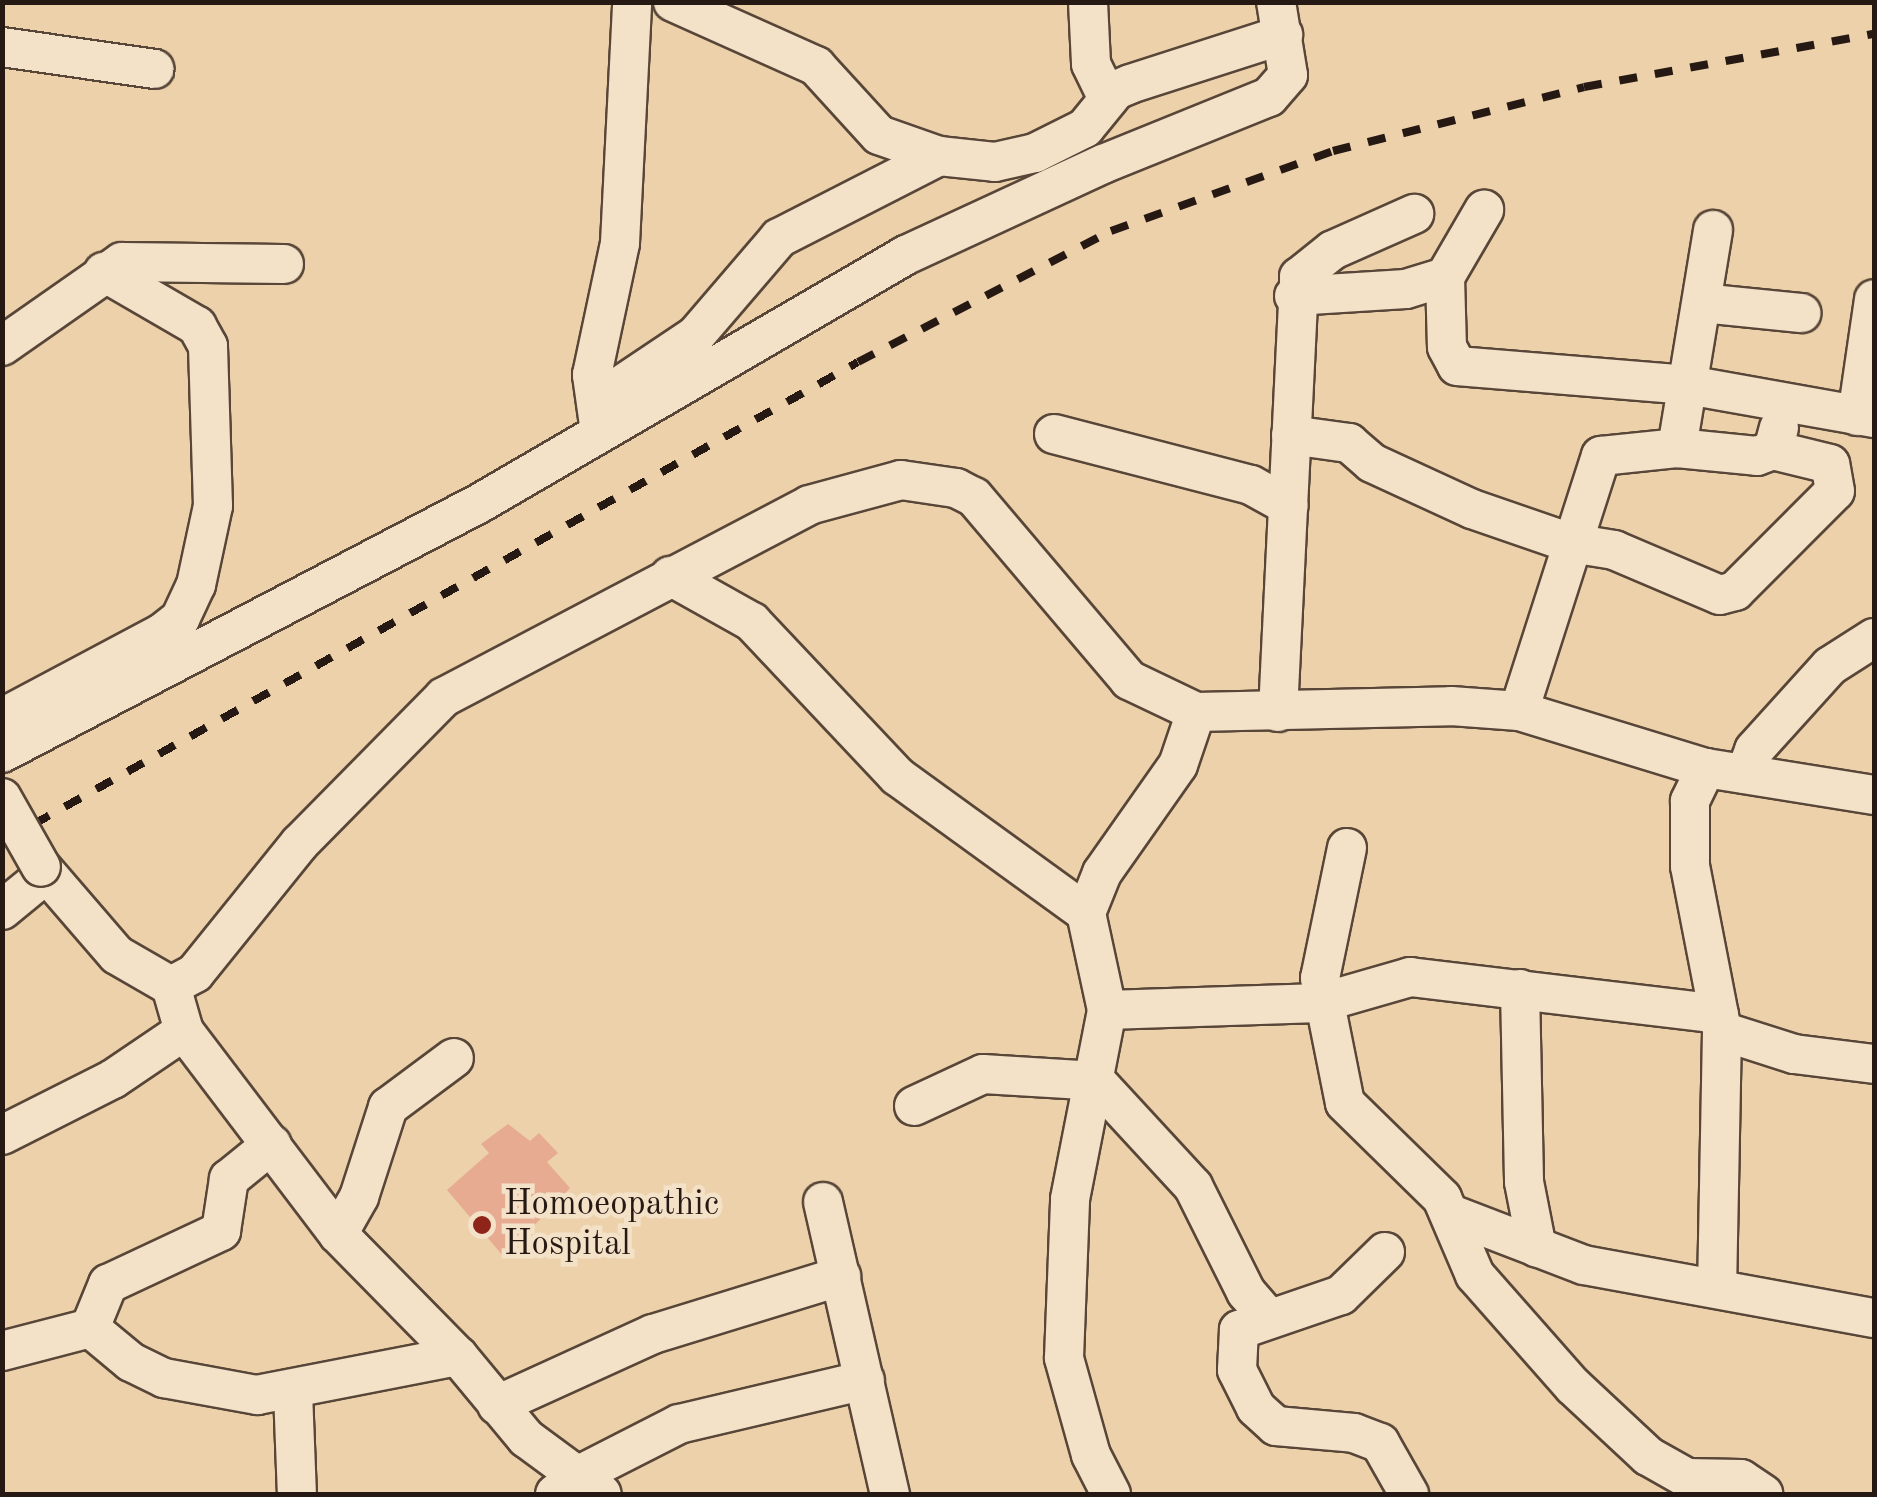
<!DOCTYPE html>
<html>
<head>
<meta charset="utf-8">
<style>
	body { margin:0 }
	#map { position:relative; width:1877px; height:1497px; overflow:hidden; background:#ecd1aa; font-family:"Old Standard TT",serif }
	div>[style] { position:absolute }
	.building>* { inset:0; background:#e7ab91 }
	.roads { filter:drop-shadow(2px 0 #584638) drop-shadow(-2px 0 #584638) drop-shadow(0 2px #584638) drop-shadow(0 -2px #584638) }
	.minor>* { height:38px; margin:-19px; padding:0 19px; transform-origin:19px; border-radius:19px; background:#f3e1c8 }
	.rail>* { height:8px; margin-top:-4px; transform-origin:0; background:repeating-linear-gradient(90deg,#261812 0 18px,transparent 0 36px) }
	.bridges { filter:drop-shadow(2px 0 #584638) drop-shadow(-2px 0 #584638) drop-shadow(0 2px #584638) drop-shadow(0 -2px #584638) }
	.minor-bridge>* { height:38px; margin:-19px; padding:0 19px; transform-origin:19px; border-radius:19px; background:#f3e1c8 }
	.dots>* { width:28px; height:28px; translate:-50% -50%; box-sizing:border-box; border:5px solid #f3e1c8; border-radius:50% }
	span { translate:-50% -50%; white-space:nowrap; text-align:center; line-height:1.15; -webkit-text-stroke:9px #f3e1c8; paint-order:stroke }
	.poi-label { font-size:35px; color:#261812 }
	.left { translate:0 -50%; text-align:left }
	.frame { position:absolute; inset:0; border:5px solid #261812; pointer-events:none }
</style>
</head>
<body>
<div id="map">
	<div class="building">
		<i style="clip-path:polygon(508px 1124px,530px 1141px,539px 1133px,558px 1153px,547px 1162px,570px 1188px,504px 1257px,447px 1190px,489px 1153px,481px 1144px)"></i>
	</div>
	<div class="roads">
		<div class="minor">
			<i style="left:673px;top:2px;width:157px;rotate:24.1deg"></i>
			<i style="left:816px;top:66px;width:93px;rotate:47.6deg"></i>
			<i style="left:879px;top:135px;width:64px;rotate:19.3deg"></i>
			<i style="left:939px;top:156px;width:56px;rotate:6.1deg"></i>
			<i style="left:995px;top:162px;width:41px;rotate:-12.7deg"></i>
			<i style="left:1035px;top:153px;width:56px;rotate:-26.6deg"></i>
			<i style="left:1085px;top:128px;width:49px;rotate:-50.8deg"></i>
			<i style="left:1116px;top:90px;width:15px;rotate:-23deg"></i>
			<i style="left:1130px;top:84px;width:161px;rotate:-17.8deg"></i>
			<i style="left:1088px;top:2px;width:62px;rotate:87.2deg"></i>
			<i style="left:1091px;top:64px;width:39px;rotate:64deg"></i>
			<i style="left:2px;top:47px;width:154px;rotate:8.2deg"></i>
			<i style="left:1445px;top:277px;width:70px;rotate:88.4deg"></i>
			<i style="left:1447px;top:347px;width:21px;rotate:62deg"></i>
			<i style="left:1457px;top:366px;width:232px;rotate:4.7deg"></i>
			<i style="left:1688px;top:385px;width:189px;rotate:10.1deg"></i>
			<i style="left:1294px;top:296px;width:112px;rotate:-3.6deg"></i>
			<i style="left:1406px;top:289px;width:41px;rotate:-17.1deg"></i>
			<i style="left:1445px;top:277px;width:78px;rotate:-59.8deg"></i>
			<i style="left:1702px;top:303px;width:100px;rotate:5.8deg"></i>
			<i style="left:2px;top:346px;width:146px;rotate:-35deg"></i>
			<i style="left:122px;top:262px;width:162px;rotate:0.7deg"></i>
			<i style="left:596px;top:402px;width:120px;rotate:-33.8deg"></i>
			<i style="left:696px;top:335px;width:128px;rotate:-49.4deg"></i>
			<i style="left:779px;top:238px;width:180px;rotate:-27.1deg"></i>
			<i style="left:1857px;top:416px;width:118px;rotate:-81.7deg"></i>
			<i style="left:600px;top:432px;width:58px;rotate:-98deg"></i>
			<i style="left:592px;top:375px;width:135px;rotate:-78deg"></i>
			<i style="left:620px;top:243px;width:241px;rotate:-87.1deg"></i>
			<i style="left:1054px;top:434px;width:203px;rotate:14.5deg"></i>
			<i style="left:1251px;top:485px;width:43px;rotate:28.9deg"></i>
			<i style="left:1291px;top:435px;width:59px;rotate:7.9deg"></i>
			<i style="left:1349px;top:443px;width:30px;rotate:41deg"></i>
			<i style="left:1372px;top:463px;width:110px;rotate:24.7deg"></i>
			<i style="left:1472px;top:509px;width:105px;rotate:19deg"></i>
			<i style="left:1571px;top:543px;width:44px;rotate:9.2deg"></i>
			<i style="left:1614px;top:550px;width:115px;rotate:23deg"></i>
			<i style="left:1720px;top:595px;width:16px;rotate:-15deg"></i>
			<i style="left:1735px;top:591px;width:141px;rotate:-45deg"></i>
			<i style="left:1835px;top:491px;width:27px;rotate:-100deg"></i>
			<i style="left:1830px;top:464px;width:59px;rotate:-166.2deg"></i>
			<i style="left:1677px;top:448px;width:221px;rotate:-80.6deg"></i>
			<i style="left:670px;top:576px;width:94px;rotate:29.3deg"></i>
			<i style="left:752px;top:622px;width:212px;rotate:46.7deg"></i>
			<i style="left:897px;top:776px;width:233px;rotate:35.9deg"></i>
			<i style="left:1519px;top:711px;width:268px;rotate:-72.2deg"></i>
			<i style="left:1601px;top:456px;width:76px;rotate:-6deg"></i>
			<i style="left:1677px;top:448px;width:80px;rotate:5.7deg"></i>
			<i style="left:1757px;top:456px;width:17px;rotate:-21deg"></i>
			<i style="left:1773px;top:450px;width:23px;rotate:-75deg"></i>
			<i style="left:1278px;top:712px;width:436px;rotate:-87.2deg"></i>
			<i style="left:1299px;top:277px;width:43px;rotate:-38.5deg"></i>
			<i style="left:1333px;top:250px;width:89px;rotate:-24deg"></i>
			<i style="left:2px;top:718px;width:181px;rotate:-28deg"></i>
			<i style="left:162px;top:633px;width:23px;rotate:-38deg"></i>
			<i style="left:180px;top:619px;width:38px;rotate:-65deg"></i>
			<i style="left:196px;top:585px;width:81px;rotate:-77.9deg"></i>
			<i style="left:213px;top:506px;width:160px;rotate:-91.8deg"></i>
			<i style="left:208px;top:346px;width:23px;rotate:-119deg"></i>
			<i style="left:197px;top:326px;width:108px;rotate:-149.9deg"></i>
			<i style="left:2px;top:753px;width:539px;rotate:-27.61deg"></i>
			<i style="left:480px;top:503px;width:493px;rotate:-30.2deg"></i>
			<i style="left:906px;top:255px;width:217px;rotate:-24.8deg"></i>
			<i style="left:1103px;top:164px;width:179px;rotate:-22deg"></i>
			<i style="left:1269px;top:97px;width:29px;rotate:-49deg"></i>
			<i style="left:1288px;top:75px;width:74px;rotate:-99.3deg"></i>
			<i style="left:1706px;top:768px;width:37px;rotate:116deg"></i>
			<i style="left:1690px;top:801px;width:65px;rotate:90deg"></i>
			<i style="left:1690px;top:866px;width:168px;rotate:79deg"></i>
			<i style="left:1722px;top:1031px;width:257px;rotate:91.1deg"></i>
			<i style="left:1745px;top:774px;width:26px;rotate:-69deg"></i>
			<i style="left:1754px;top:750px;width:113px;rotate:-47.9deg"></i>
			<i style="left:1830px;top:666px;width:52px;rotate:-32.5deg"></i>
			<i style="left:1347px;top:848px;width:133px;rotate:101.7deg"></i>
			<i style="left:1320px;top:978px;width:127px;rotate:78.7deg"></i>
			<i style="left:1345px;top:1103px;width:136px;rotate:44.4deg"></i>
			<i style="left:1442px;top:1198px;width:84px;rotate:66.8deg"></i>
			<i style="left:1475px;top:1275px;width:148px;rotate:48.6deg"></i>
			<i style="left:1573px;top:1386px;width:103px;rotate:43deg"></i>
			<i style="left:1648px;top:1456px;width:45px;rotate:29.4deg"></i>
			<i style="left:1687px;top:1478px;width:54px;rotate:1.1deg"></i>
			<i style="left:1741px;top:1479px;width:27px;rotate:34deg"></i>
			<i style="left:41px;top:867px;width:116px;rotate:49.2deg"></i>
			<i style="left:117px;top:955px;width:62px;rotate:29.9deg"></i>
			<i style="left:171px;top:986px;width:27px;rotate:-28deg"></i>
			<i style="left:195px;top:973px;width:167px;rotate:-51.1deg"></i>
			<i style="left:300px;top:843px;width:205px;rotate:-45.4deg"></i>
			<i style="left:444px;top:697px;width:412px;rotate:-27.7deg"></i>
			<i style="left:809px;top:505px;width:95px;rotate:-15.2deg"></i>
			<i style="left:901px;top:480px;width:56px;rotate:8.3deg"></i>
			<i style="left:956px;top:488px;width:20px;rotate:27deg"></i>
			<i style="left:974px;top:497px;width:240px;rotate:49.7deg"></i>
			<i style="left:1129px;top:680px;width:74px;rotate:25.5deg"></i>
			<i style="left:1196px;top:712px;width:255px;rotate:-1.3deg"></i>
			<i style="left:1451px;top:706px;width:68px;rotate:4.2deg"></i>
			<i style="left:1519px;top:711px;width:195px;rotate:17deg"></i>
			<i style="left:1706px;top:768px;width:170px;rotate:9.1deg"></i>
			<i style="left:2px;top:910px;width:57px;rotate:-39.3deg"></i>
			<i style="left:171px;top:986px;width:47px;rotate:73.9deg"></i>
			<i style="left:184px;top:1031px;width:255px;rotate:52.8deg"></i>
			<i style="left:338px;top:1234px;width:171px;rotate:45.5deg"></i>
			<i style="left:458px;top:1356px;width:107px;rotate:50.3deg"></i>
			<i style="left:526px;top:1438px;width:94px;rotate:36.4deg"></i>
			<i style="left:1520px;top:989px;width:193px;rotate:88.8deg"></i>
			<i style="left:1524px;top:1182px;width:67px;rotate:78.9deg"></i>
			<i style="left:1107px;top:1010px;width:213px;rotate:-1.9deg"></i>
			<i style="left:1320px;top:1003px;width:94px;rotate:-16.1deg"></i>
			<i style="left:1410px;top:977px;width:311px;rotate:6.8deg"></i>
			<i style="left:1722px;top:1031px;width:76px;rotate:17.7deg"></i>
			<i style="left:1794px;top:1054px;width:81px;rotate:7.1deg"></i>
			<i style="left:914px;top:1106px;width:76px;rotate:-24.9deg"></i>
			<i style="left:983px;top:1074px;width:113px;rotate:3.5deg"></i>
			<i style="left:1096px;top:1081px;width:143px;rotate:47.3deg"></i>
			<i style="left:1193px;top:1186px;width:119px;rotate:63.4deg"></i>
			<i style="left:1246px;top:1292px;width:35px;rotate:49deg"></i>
			<i style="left:2px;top:1135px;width:124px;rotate:-26.8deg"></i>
			<i style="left:113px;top:1079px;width:86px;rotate:-34.1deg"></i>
			<i style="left:823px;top:1202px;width:300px;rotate:77.1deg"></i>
			<i style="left:1451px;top:1214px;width:142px;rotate:21deg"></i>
			<i style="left:1584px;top:1265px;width:295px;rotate:10.4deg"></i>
			<i style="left:338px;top:1234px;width:43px;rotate:-60.4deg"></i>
			<i style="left:359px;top:1197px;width:95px;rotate:-72.1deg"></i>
			<i style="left:388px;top:1107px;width:82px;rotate:-36.6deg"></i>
			<i style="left:1385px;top:1252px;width:62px;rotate:135.7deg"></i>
			<i style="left:1341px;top:1295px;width:108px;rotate:161.1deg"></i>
			<i style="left:1239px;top:1330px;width:40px;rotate:92.9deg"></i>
			<i style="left:1237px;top:1370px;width:42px;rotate:63.4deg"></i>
			<i style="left:1256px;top:1408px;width:27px;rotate:42deg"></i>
			<i style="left:1276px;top:1426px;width:78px;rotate:5.1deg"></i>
			<i style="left:1354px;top:1433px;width:28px;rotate:21deg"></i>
			<i style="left:1380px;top:1443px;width:59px;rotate:60.4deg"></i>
			<i style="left:90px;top:1328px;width:48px;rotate:-67.8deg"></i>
			<i style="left:108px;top:1284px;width:125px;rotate:-25.1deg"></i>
			<i style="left:221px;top:1231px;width:53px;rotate:-81.3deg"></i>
			<i style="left:229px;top:1179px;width:55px;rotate:-39.1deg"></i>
			<i style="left:2px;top:1351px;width:91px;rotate:-14.6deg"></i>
			<i style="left:90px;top:1328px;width:53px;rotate:39.7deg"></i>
			<i style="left:131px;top:1362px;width:37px;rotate:26deg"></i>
			<i style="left:164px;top:1378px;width:95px;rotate:10.4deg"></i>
			<i style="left:257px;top:1395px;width:205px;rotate:-11deg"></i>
			<i style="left:293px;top:1392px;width:102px;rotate:87.8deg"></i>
			<i style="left:497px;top:1405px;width:171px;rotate:-24.5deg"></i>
			<i style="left:653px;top:1334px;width:197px;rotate:-17.1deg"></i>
			<i style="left:555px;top:1494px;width:31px;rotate:-38deg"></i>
			<i style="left:579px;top:1475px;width:112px;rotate:-27deg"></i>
			<i style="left:679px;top:1424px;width:191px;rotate:-13.3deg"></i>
			<i style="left:1111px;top:1494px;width:44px;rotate:-117.1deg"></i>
			<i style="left:1091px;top:1455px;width:101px;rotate:-105.6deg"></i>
			<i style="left:1064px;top:1358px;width:159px;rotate:-87.8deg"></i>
			<i style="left:1070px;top:1199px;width:193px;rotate:-78.9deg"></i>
			<i style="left:1107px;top:1010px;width:99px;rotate:-102.2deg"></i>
			<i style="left:1086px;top:913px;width:43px;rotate:-68.2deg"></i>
			<i style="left:1102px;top:873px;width:132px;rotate:-54.9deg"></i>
			<i style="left:1178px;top:765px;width:56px;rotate:-71.2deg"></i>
		</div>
	</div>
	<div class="rail">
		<i style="left:2px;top:842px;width:981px;rotate:-29.28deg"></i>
		<i style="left:858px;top:362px;width:285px;rotate:-27.4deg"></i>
		<i style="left:1111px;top:231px;width:236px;rotate:-19.8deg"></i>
		<i style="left:1333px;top:151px;width:259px;rotate:-14.3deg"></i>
		<i style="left:1584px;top:87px;width:295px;rotate:-10.4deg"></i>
	</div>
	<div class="bridges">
		<div class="minor-bridge">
			<i style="left:2px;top:798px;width:79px;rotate:60.5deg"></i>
		</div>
	</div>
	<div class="dots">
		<i style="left:482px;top:1225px;background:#8f2418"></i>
	</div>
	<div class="poi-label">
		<span class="left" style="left:504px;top:1225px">Homoeopathic<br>Hospital</span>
	</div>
	<div class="frame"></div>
</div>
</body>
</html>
